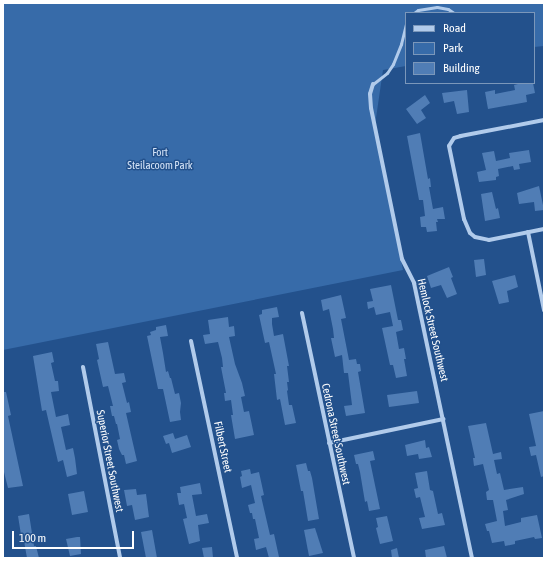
<!DOCTYPE html>
<html>
<head>
<meta charset="utf-8">
<style>
	body { margin:0 }
	#map { position:relative; width:547px; height:561px; overflow:hidden; background:#23518c; font-family:"Asap Condensed",sans-serif }
	div>[style] { position:absolute }
	.green>* { inset:0; background:#376ba9 }
	.building>* { inset:0; background:#507db5 }
	.lane>* { height:3px; margin:-1.5px; padding:0 1.5px; transform-origin:1.5px; border-radius:1.5px; background:#b1cbeb }
	.street>* { height:4px; margin:-2px; padding:0 2px; transform-origin:2px; border-radius:2px; background:#b1cbeb }
	span { translate:-50% -50%; white-space:nowrap; text-align:center; line-height:1.15; -webkit-text-stroke:3px #23518c; paint-order:stroke }
	.park-label { font-size:11px; color:#d6e5f8 }
	.street-label { font-size:11px; color:#fff }
	.frame { position:absolute; inset:0; border:4px solid #fff; pointer-events:none }
	.legend { position:absolute; left:405px; top:12px; width:130px; height:72px; box-sizing:border-box; background:#23518c; border:1px solid #7b97ba; margin:0; padding:5px 7px; list-style:none; font-size:12px; color:#fff }
	.legend li { display:flex; align-items:center; gap:8px; height:20px }
	.legend b { width:20px; border:1px solid #7b97ba }
	.scale { position:absolute; left:12px; top:531px; width:122px; height:18px; box-sizing:border-box; border:2px solid #fff; border-top:0; padding-left:5px; font-size:12px; line-height:14px; white-space:nowrap; color:#fff; -webkit-text-stroke:3px #23518c; paint-order:stroke }
</style>
</head>
<body>
<div id="map">
	<div class="green">
		<i style="clip-path:polygon(3px 3px,544px 3px,544px 46px,534px 47px,534px 13px,406px 13px,406px 66px,383px 70px,375px 125px,403px 270px,3px 350px)"></i>
	</div>
	<div class="building">
		<i style="clip-path:polygon(522px 83px,533px 83px,535px 93px,526px 95px,527px 102px,488px 109px,485px 92px,495px 90px,495px 94px,515px 90px,514px 85px)"></i>
		<i style="clip-path:polygon(467px 90px,469px 112px,457px 114px,454px 101px,444px 103px,442px 93px)"></i>
		<i style="clip-path:polygon(425px 95px,430px 103px,421px 110px,426px 118px,417px 124px,406px 109px)"></i>
		<i style="clip-path:polygon(420px 133px,428px 179px,430px 178px,431px 187px,429px 187px,433px 209px,443px 207px,445px 219px,437px 219px,438px 222px,436px 222px,437px 231px,427px 232px,426px 227px,421px 227px,420px 217px,425px 216px,423px 200px,419px 200px,407px 136px)"></i>
		<i style="clip-path:polygon(529px 150px,531px 162px,519px 164px,520px 169px,514px 170px,513px 166px,498px 169px,499px 176px,496px 177px,496px 180px,479px 182px,477px 172px,486px 170px,482px 153px,494px 151px,496px 161px,510px 158px,509px 153px)"></i>
		<i style="clip-path:polygon(539px 186px,544px 210px,535px 211px,534px 202px,519px 204px,517px 193px)"></i>
		<i style="clip-path:polygon(492px 192px,496px 209px,498px 208px,500px 218px,485px 221px,481px 194px)"></i>
		<i style="clip-path:polygon(484px 259px,486px 275px,476px 277px,474px 260px)"></i>
		<i style="clip-path:polygon(449px 267px,453px 277px,451px 278px,457px 294px,447px 298px,441px 285px,431px 288px,427px 276px)"></i>
		<i style="clip-path:polygon(515px 275px,518px 287px,507px 291px,509px 302px,499px 304px,492px 281px)"></i>
		<i style="clip-path:polygon(391px 285px,398px 320px,401px 320px,403px 330px,396px 332px,399px 349px,404px 348px,406px 359px,404px 359px,407px 376px,396px 378px,393px 365px,390px 365px,382px 328px,393px 326px,390px 312px,376px 315px,374px 307px,368px 309px,367px 302px,373px 301px,370px 289px)"></i>
		<i style="clip-path:polygon(341px 295px,346px 318px,341px 319px,349px 360px,356px 359px,357px 364px,360px 364px,361px 371px,358px 372px,365px 413px,346px 416px,344px 406px,352px 405px,348px 373px,344px 373px,342px 355px,335px 357px,331px 338px,334px 338px,333px 329px,329px 309px,323px 311px,321px 300px)"></i>
		<i style="clip-path:polygon(277px 307px,279px 317px,272px 318px,272px 324px,274px 336px,283px 334px,289px 366px,287px 366px,289px 382px,287px 382px,288px 390px,287px 391px,289px 405px,292px 405px,296px 423px,285px 425px,280px 399px,277px 400px,274px 374px,276px 374px,269px 342px,265px 343px,259px 315px,262px 314px,262px 310px)"></i>
		<i style="clip-path:polygon(228px 317px,229px 327px,234px 326px,235px 336px,229px 337px,235px 364px,242px 383px,245px 396px,241px 397px,244px 412px,249px 411px,254px 435px,235px 439px,231px 415px,233px 415px,231px 400px,225px 401px,224px 393px,226px 393px,221px 367px,223px 367px,222px 358px,218px 342px,205px 344px,203px 335px,210px 334px,208px 320px)"></i>
		<i style="clip-path:polygon(166px 325px,168px 336px,160px 337px,163px 353px,166px 372px,168px 371px,170px 378px,171px 378px,175px 394px,179px 393px,181px 403px,180px 412px,181px 420px,170px 422px,163px 389px,158px 389px,147px 336px,151px 335px,150px 332px,156px 330px,156px 327px)"></i>
		<i style="clip-path:polygon(108px 342px,115px 374px,124px 373px,126px 382px,122px 383px,127px 403px,129px 402px,131px 412px,126px 413px,137px 461px,126px 464px,124px 455px,122px 455px,119px 449px,117px 440px,120px 439px,117px 424px,116px 424px,114px 416px,112px 416px,110px 406px,113px 406px,108px 386px,103px 387px,97px 360px,99px 359px,96px 344px)"></i>
		<i style="clip-path:polygon(52px 352px,54px 362px,51px 363px,55px 381px,58px 381px,59px 391px,51px 392px,56px 417px,68px 414px,70px 425px,61px 427px,66px 450px,73px 448px,75px 458px,77px 474px,67px 477px,63px 460px,58px 462px,46px 410px,42px 411px,33px 356px)"></i>
		<i style="clip-path:polygon(417px 391px,419px 403px,389px 407px,387px 395px)"></i>
		<i style="clip-path:polygon(3px 392px,6px 392px,11px 415px,8px 416px,23px 486px,8px 488px,3px 468px)"></i>
		<i style="clip-path:polygon(544px 411px,544px 476px,541px 477px,536px 455px,531px 456px,529px 447px,536px 446px,529px 414px)"></i>
		<i style="clip-path:polygon(486px 423px,493px 454px,501px 452px,502px 459px,494px 460px,497px 474px,500px 473px,504px 490px,523px 487px,524px 494px,506px 500px,508px 510px,503px 511px,505px 526px,521px 522px,521px 518px,537px 515px,542px 538px,535px 539px,534px 537px,515px 541px,515px 544px,505px 546px,504px 541px,492px 543px,489px 531px,487px 531px,485px 524px,497px 521px,493px 500px,487px 500px,486px 492px,489px 490px,483px 464px,474px 466px,473px 458px,475px 458px,468px 426px)"></i>
		<i style="clip-path:polygon(173px 433px,175px 439px,187px 435px,191px 447px,172px 453px,169px 443px,166px 444px,163px 436px)"></i>
		<i style="clip-path:polygon(425px 440px,426px 448px,429px 447px,432px 457px,419px 459px,418px 454px,407px 456px,405px 445px)"></i>
		<i style="clip-path:polygon(373px 451px,375px 460px,370px 461px,380px 509px,369px 511px,367px 501px,365px 502px,360px 472px,358px 464px,356px 464px,354px 455px)"></i>
		<i style="clip-path:polygon(306px 463px,308px 471px,310px 471px,312px 478px,319px 519px,308px 521px,303px 491px,301px 491px,296px 465px)"></i>
		<i style="clip-path:polygon(250px 469px,251px 474px,259px 472px,264px 495px,261px 496px,270px 535px,274px 534px,279px 557px,269px 558px,266px 547px,256px 550px,254px 539px,259px 538px,255px 519px,253px 519px,252px 513px,250px 513px,248px 505px,255px 503px,251px 485px,242px 488px,240px 477px,242px 476px,241px 471px)"></i>
		<i style="clip-path:polygon(427px 471px,430px 490px,433px 491px,438px 514px,442px 513px,445px 525px,422px 529px,419px 518px,425px 517px,420px 497px,416px 498px,414px 489px,418px 488px,415px 473px)"></i>
		<i style="clip-path:polygon(200px 483px,202px 494px,192px 495px,196px 516px,207px 514px,209px 523px,198px 525px,200px 541px,189px 544px,183px 519px,187px 518px,184px 504px,179px 505px,177px 493px,181px 493px,180px 487px)"></i>
		<i style="clip-path:polygon(136px 489px,137px 495px,146px 494px,149px 517px,135px 520px,132px 505px,127px 506px,124px 490px)"></i>
		<i style="clip-path:polygon(84px 491px,88px 512px,72px 515px,68px 494px)"></i>
		<i style="clip-path:polygon(29px 514px,34px 546px,36px 546px,39px 558px,27px 558px,24px 541px,22px 541px,18px 516px)"></i>
		<i style="clip-path:polygon(387px 516px,393px 541px,380px 544px,376px 528px,378px 527px,376px 518px)"></i>
		<i style="clip-path:polygon(315px 528px,323px 553px,309px 556px,304px 530px)"></i>
		<i style="clip-path:polygon(152px 530px,157px 558px,146px 558px,141px 532px)"></i>
		<i style="clip-path:polygon(77px 537px,80px 537px,81px 554px,70px 556px,66px 539px)"></i>
		<i style="clip-path:polygon(444px 546px,447px 558px,426px 558px,425px 550px)"></i>
		<i style="clip-path:polygon(212px 547px,213px 558px,204px 558px,202px 548px)"></i>
		<i style="clip-path:polygon(397px 548px,399px 558px,392px 558px,391px 550px)"></i>
	</div>
	<div class="lane">
		<i style="left:414px;top:13px;width:5px;rotate:-37deg"></i>
		<i style="left:418px;top:10px;width:19px;rotate:-9deg"></i>
		<i style="left:437px;top:7px;width:11px;rotate:10deg"></i>
		<i style="left:448px;top:9px;width:7px;rotate:34deg"></i>
		<i style="left:373px;top:84px;width:18px;rotate:-38deg"></i>
		<i style="left:387px;top:73px;width:11px;rotate:-56deg"></i>
		<i style="left:393px;top:64px;width:22px;rotate:-68deg"></i>
		<i style="left:401px;top:44px;width:21px;rotate:-76deg"></i>
	</div>
	<div class="street">
		<i style="left:373px;top:84px;width:10px;rotate:107deg"></i>
		<i style="left:370px;top:94px;width:14px;rotate:86deg"></i>
		<i style="left:371px;top:108px;width:154px;rotate:78.4deg"></i>
		<i style="left:402px;top:259px;width:27px;rotate:63deg"></i>
		<i style="left:414px;top:283px;width:281px;rotate:78.1deg"></i>
		<i style="left:544px;top:120px;width:85px;rotate:169.1deg"></i>
		<i style="left:461px;top:136px;width:7px;rotate:164deg"></i>
		<i style="left:454px;top:138px;width:9px;rotate:122deg"></i>
		<i style="left:449px;top:146px;width:75px;rotate:78.4deg"></i>
		<i style="left:464px;top:219px;width:15px;rotate:67deg"></i>
		<i style="left:470px;top:233px;width:6px;rotate:39deg"></i>
		<i style="left:475px;top:237px;width:14px;rotate:12deg"></i>
		<i style="left:489px;top:240px;width:56px;rotate:-11.3deg"></i>
		<i style="left:528px;top:232px;width:80px;rotate:78.4deg"></i>
		<i style="left:302px;top:313px;width:250px;rotate:78deg"></i>
		<i style="left:191px;top:341px;width:222px;rotate:78deg"></i>
		<i style="left:83px;top:367px;width:195px;rotate:79deg"></i>
		<i style="left:329px;top:443px;width:117px;rotate:-11.8deg"></i>
	</div>
	<div class="park-label">
		<span style="left:160px;top:159px">Fort<br>Steilacoom Park</span>
	</div>
	<div class="street-label">
		<span style="left:433px;top:330px;rotate:77deg">Hemlock Street Southwest</span>
		<span style="left:336px;top:434px;rotate:78deg">Cedrona Street Southwest</span>
		<span style="left:223px;top:447px;rotate:78deg">Filbert Street</span>
		<span style="left:110px;top:461px;rotate:79deg">Superior Street Southwest</span>
	</div>
	<div class="frame"></div>
	<ul class="legend">
	<li><b style="height:5px;background:#b1cbeb"></b>Road</li>
	<li><b style="height:11px;background:#376ba9"></b>Park</li>
	<li><b style="height:11px;background:#507db5"></b>Building</li>
	</ul>
	<div class="scale">100 m</div>
</div>
</body>
</html>
